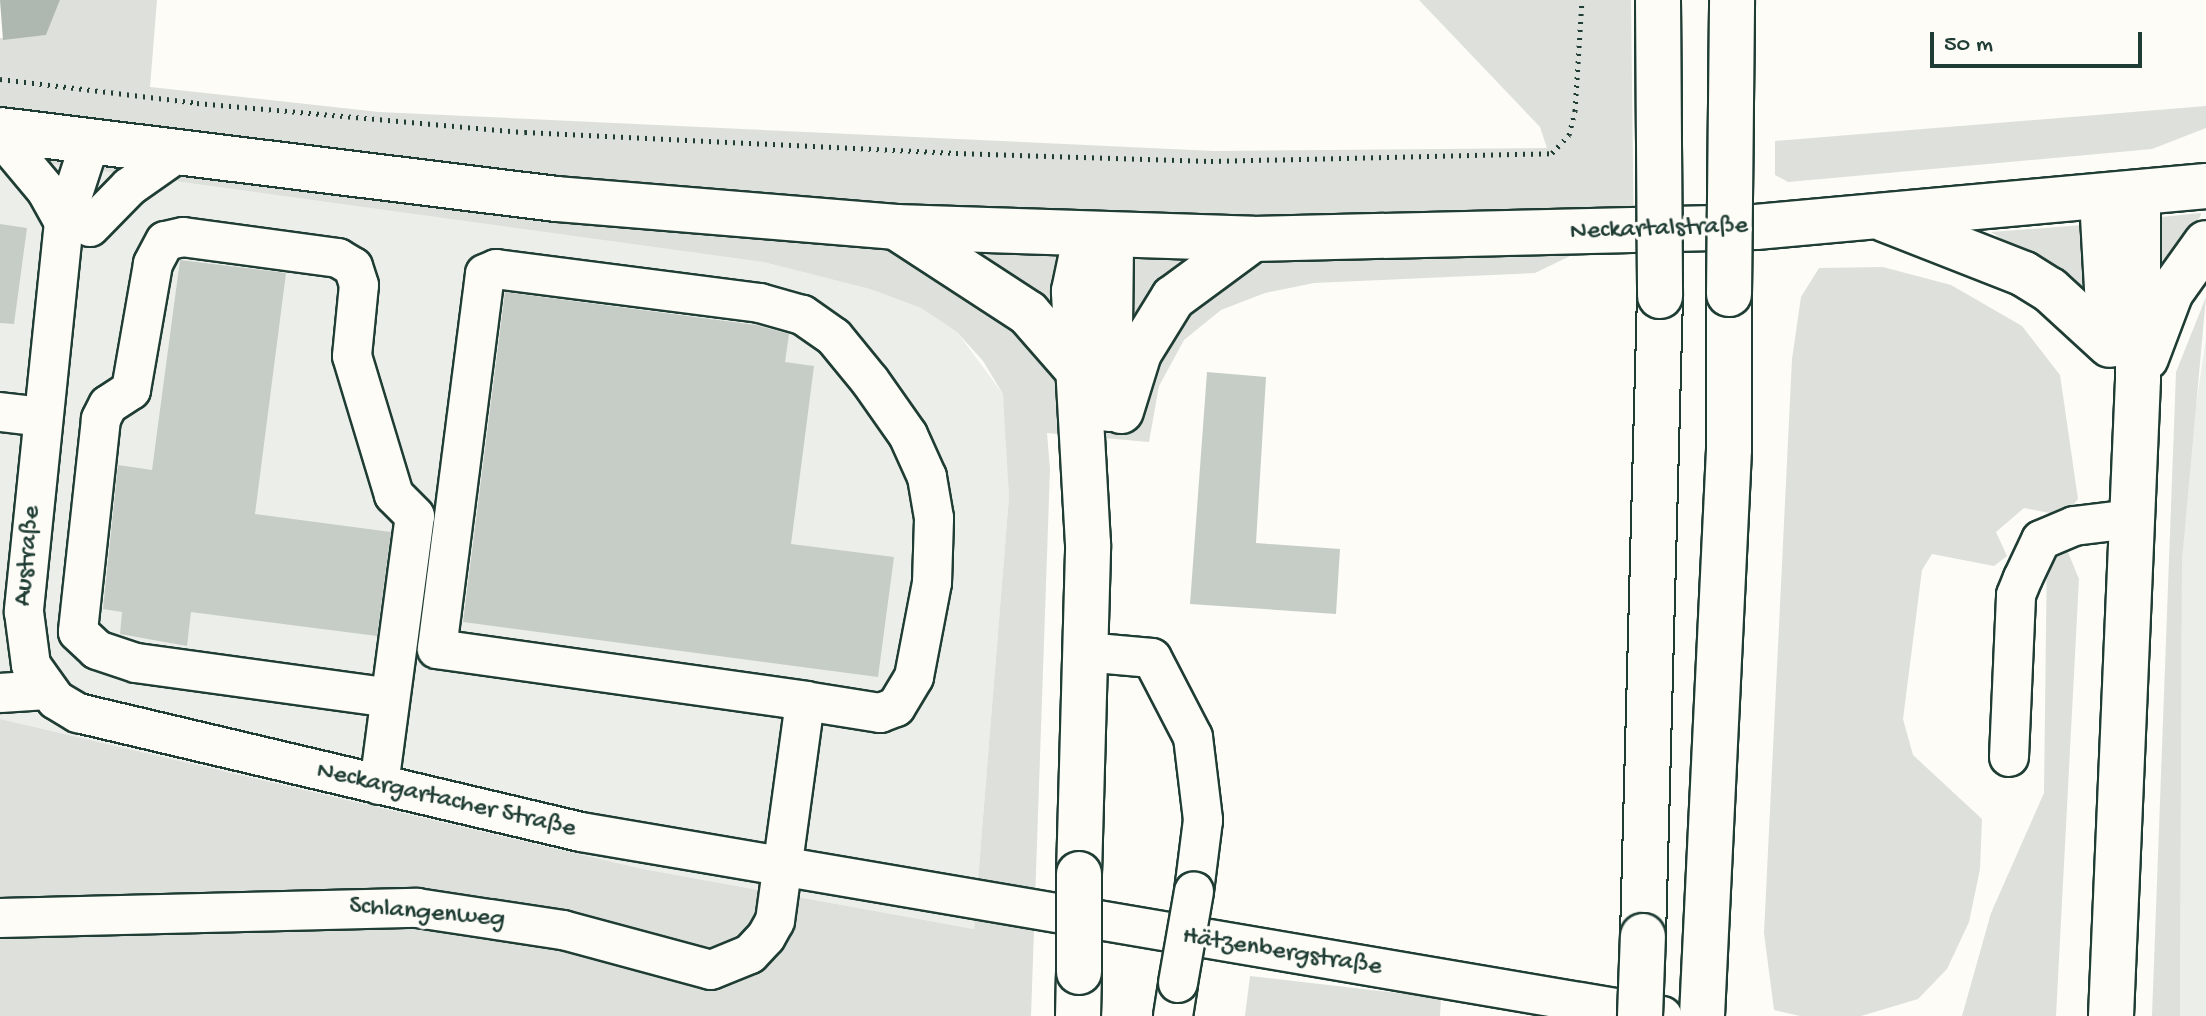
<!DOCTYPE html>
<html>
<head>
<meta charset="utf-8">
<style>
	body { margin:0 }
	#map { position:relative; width:2206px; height:1016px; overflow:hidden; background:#fdfcf7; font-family:"Gochi Hand",sans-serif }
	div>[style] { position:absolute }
	.built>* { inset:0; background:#eceee9 }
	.green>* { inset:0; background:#dde0db }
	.water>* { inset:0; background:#aeb8b1 }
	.building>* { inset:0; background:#c6cdc7 }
	.path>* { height:5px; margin-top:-2.5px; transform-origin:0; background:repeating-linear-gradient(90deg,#1f3d34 0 2px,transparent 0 8px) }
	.roads { filter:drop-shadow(2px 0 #1f3d34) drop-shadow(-2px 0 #1f3d34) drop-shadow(0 2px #1f3d34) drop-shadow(0 -2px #1f3d34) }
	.minor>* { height:38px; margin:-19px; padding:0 19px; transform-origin:19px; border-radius:19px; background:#fdfcf7 }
	.major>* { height:44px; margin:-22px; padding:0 22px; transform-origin:22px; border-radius:22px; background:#fdfcf7 }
	.highway>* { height:44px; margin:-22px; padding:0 22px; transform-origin:22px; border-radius:22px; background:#fdfcf7 }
	.bridges { filter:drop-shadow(2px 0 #1f3d34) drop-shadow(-2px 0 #1f3d34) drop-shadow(0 2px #1f3d34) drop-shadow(0 -2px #1f3d34) }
	.minor-bridge>* { height:38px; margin:-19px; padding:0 19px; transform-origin:19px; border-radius:19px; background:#fdfcf7 }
	.highway-bridge>* { height:44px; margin:-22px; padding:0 22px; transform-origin:22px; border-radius:22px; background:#fdfcf7 }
	span { translate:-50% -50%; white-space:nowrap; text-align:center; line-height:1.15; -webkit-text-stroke:7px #fdfcf7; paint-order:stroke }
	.street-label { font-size:26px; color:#1f3d34 }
	.scale { position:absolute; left:1930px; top:32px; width:212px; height:36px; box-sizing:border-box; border:4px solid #1f3d34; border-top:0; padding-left:10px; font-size:24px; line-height:28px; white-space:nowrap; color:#1f3d34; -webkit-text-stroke:6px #fdfcf7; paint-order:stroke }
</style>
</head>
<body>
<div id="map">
	<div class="built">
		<i style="clip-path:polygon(0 157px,763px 262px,870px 289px,921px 308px,957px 332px,1003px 394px,1007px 429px,1009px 497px,974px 929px,643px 869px,0 719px)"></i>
		<i style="clip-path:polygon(2206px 339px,2206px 1016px,2180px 1016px,2182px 560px,2190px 444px)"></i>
	</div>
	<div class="green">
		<i style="clip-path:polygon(60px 0,157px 0,150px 87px,379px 112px,1214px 151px,1547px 148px,1540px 127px,1419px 0,1631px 0,1634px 254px,1570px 256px,1535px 273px,1314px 283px,1265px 293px,1221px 310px,1184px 340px,1159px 386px,1149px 442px,1047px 433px,1050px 469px,1031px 1016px,0 1016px,0 719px,643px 869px,974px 929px,1009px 497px,1003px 394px,983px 361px,957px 332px,921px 308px,870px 289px,763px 262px,0 157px,0 38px,46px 35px)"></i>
		<i style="clip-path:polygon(2206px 106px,2206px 128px,2152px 149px,1788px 182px,1775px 175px,1775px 141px)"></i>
		<i style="clip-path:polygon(2201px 213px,2201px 215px,2148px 298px,2151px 218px)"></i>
		<i style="clip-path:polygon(2083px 225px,2090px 294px,1991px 232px)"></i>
		<i style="clip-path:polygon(1883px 267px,1951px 285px,2022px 326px,2060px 375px,2078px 499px,2064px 516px,2024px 508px,1996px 532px,2007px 556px,1994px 566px,1932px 554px,1922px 570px,1903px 719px,1913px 755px,1982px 819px,1980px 869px,1969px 922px,1947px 969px,1918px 999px,1861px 1016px,1800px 1016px,1774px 1010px,1764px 933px,1792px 359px,1801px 297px,1819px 268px)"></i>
		<i style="clip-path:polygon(2206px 297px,2182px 560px,2180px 1016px,2152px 1016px,2176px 372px)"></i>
		<i style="clip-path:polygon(2047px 548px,2067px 550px,2079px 579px,2056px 1016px,1962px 1016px,1991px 913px,2044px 793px)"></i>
		<i style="clip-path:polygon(1250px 976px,1441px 998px,1440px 1016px,1245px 1016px)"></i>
	</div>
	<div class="water">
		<i style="clip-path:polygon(0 0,60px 0,46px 35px,3px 40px)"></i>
	</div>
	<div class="building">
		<i style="clip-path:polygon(0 224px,27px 228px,14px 324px,0 323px)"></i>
		<i style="clip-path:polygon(180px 260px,286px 273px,255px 514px,391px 532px,377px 636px,191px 612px,187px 646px,120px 634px,122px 612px,103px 609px,118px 465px,152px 470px)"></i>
		<i style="clip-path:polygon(505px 292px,756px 325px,789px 334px,785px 362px,814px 366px,791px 544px,894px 557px,878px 677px,463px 622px)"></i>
		<i style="clip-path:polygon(1207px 372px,1266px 377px,1256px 543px,1340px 549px,1336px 614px,1190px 604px)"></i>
	</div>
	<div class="path">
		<i style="left:0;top:79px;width:198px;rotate:6.9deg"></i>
		<i style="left:197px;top:103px;width:329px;rotate:5.1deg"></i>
		<i style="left:525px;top:132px;width:432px;rotate:2.8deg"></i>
		<i style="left:956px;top:153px;width:255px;rotate:1.8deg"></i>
		<i style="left:1211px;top:161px;width:341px;rotate:-1.3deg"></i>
		<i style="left:1552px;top:153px;width:25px;rotate:-47deg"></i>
		<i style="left:1569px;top:135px;width:25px;rotate:-76deg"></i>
		<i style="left:1575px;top:111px;width:111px;rotate:-86.4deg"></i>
	</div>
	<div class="roads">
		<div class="minor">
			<i style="left:0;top:135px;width:72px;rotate:50.1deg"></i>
			<i style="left:46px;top:190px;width:37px;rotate:61deg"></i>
			<i style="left:90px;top:142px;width:84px;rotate:108deg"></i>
			<i style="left:64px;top:222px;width:392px;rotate:95.9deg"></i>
			<i style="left:24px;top:612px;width:53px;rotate:82.5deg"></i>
			<i style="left:31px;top:665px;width:43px;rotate:54.5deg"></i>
			<i style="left:56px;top:700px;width:26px;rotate:31deg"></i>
			<i style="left:78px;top:713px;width:517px;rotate:13.31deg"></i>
			<i style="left:581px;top:832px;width:1097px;rotate:9.66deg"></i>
			<i style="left:90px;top:227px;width:56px;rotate:-45.7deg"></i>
			<i style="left:129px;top:187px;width:57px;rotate:-35.1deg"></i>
			<i style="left:0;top:412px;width:42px;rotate:6.8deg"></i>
			<i style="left:1107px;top:654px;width:45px;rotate:5.1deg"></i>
			<i style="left:1152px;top:658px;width:89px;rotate:62.6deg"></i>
			<i style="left:1193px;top:737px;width:84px;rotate:83.1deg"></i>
			<i style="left:1203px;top:820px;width:72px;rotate:97.2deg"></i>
			<i style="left:0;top:693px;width:47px;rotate:-3.7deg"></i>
			<i style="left:2009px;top:757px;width:162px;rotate:-87.5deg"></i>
			<i style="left:2016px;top:595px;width:18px;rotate:-68deg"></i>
			<i style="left:2023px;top:578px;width:42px;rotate:-64.7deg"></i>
			<i style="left:2041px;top:540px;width:36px;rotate:-23deg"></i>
			<i style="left:2074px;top:526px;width:39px;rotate:-7deg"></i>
			<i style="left:379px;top:785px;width:271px;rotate:-82.4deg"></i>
			<i style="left:415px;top:516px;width:30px;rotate:-135deg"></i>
			<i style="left:394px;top:495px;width:145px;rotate:-106.8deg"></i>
			<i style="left:352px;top:356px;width:71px;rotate:-84.4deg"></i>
			<i style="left:359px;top:285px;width:19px;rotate:-108deg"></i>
			<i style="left:353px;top:267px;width:17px;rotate:-149deg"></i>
			<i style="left:338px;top:258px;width:156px;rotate:-172.3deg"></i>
			<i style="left:183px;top:237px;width:18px;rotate:167deg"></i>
			<i style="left:165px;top:241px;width:26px;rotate:118deg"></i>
			<i style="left:153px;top:264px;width:128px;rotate:99.9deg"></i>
			<i style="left:131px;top:390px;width:27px;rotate:147deg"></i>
			<i style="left:108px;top:405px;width:16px;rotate:117deg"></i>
			<i style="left:101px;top:419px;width:214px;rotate:96.2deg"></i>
			<i style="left:78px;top:632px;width:26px;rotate:43deg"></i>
			<i style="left:97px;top:650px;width:41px;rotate:18.4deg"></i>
			<i style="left:136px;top:663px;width:256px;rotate:7.8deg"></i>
			<i style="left:0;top:918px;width:417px;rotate:-1.4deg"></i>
			<i style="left:417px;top:908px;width:148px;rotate:8.6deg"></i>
			<i style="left:563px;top:930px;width:153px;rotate:15.1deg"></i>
			<i style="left:711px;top:970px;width:42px;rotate:-22.3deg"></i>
			<i style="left:750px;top:954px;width:23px;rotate:-47deg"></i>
			<i style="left:766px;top:937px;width:18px;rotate:-61deg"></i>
			<i style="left:775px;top:921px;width:222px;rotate:-82.2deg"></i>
			<i style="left:805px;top:701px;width:76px;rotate:9.1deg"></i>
			<i style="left:880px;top:713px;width:17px;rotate:-21deg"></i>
			<i style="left:896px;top:707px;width:35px;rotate:-59deg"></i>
			<i style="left:914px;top:677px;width:96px;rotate:-79.2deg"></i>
			<i style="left:932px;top:583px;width:65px;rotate:-88.2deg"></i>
			<i style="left:934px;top:518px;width:42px;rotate:-99.7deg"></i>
			<i style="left:927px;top:477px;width:46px;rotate:-114.3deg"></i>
			<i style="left:908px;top:435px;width:66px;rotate:-125.1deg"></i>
			<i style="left:870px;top:381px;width:57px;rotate:-129.3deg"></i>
			<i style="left:834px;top:337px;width:39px;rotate:-145deg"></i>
			<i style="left:802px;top:315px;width:44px;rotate:-164.1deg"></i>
			<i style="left:760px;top:303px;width:266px;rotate:-172.7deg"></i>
			<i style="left:496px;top:269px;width:12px;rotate:156deg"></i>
			<i style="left:485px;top:274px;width:378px;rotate:97.3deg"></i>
			<i style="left:437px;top:649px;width:372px;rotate:8deg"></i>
			<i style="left:1173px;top:1016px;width:33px;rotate:-81deg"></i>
		</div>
		<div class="major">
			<i style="left:0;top:130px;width:560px;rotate:7.07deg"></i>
			<i style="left:556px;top:199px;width:341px;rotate:4.7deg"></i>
			<i style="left:896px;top:227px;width:357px;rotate:1.9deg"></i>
			<i style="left:1253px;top:239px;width:503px;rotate:-1.37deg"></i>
			<i style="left:1756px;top:227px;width:452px;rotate:-5.2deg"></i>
		</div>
		<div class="highway">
			<i style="left:2102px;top:199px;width:143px;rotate:86.8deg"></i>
			<i style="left:1884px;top:219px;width:150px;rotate:21.4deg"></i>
			<i style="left:2024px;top:274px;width:31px;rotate:32deg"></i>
			<i style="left:2050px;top:290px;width:81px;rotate:42.5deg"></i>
			<i style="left:896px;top:227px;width:158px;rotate:33.1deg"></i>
			<i style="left:1028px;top:313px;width:74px;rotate:48.8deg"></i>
			<i style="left:2146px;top:358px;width:71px;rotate:-69.3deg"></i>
			<i style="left:2171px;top:292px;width:60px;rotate:-54.5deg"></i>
			<i style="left:1109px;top:409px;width:174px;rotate:-89.3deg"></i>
			<i style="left:1121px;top:411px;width:61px;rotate:-72.8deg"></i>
			<i style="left:1139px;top:353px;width:65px;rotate:-58.3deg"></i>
			<i style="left:1173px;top:298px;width:99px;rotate:-36.4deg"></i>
			<i style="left:1079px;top:874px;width:330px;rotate:-88.4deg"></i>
			<i style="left:1088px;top:544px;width:253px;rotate:-93.2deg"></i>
			<i style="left:1074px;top:291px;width:58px;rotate:-78.1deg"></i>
			<i style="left:1643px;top:936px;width:640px;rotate:-88.48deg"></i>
			<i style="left:1078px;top:1016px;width:44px;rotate:-88.7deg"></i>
			<i style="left:1702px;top:1016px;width:568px;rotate:-87.27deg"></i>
			<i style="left:1729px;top:449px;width:155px;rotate:-90deg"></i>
			<i style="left:2111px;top:1016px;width:638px;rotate:-87.57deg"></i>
			<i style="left:2138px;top:379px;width:184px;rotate:-90deg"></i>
		</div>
	</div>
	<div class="bridges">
		<div class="minor-bridge">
			<i style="left:1178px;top:983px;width:93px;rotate:-80.1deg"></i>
		</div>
		<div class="highway-bridge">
			<i style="left:1658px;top:0;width:296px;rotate:89.6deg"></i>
			<i style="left:1729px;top:294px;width:294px;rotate:-89.4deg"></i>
			<i style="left:1079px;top:972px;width:98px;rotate:-90deg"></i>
			<i style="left:1640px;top:1016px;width:80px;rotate:-87.9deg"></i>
		</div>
	</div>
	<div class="street-label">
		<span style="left:1659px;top:230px;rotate:-2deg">Neckartalstraße</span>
		<span style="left:29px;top:556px;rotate:-85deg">Austraße</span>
		<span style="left:446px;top:801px;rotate:13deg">Neckargartacher Straße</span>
		<span style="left:427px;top:914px;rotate:5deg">Schlangenweg</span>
		<span style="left:1282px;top:953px;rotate:9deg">Hätzenbergstraße</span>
	</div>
	<div class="scale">50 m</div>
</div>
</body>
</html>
